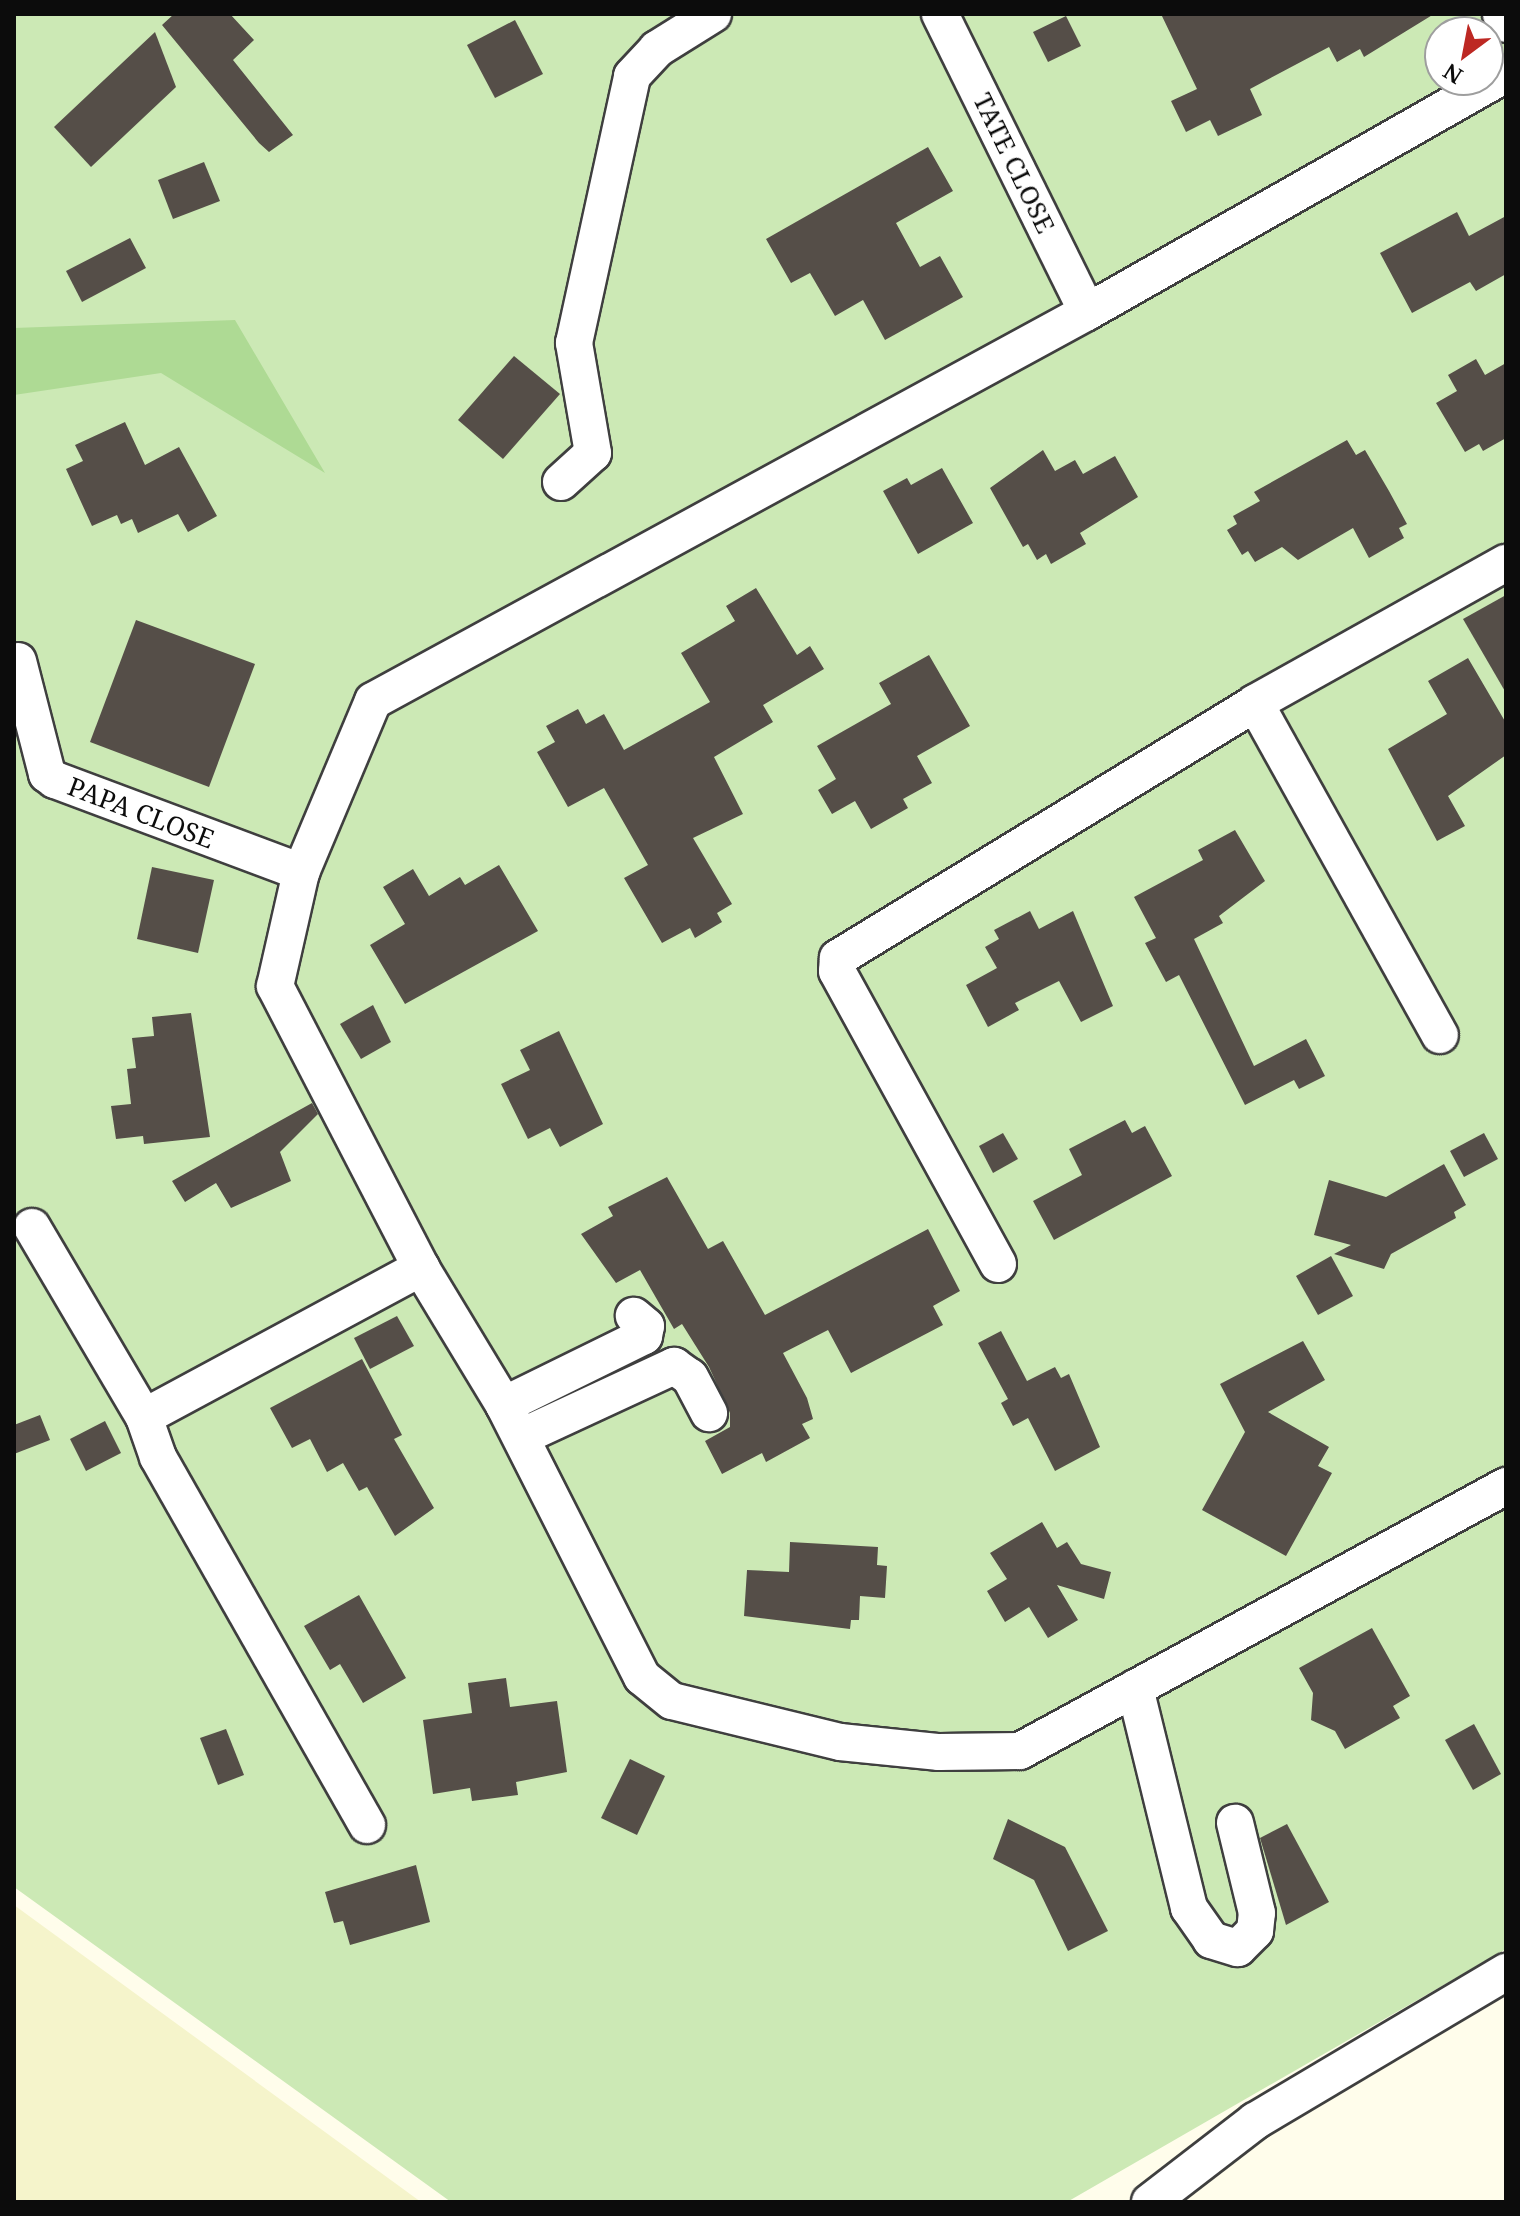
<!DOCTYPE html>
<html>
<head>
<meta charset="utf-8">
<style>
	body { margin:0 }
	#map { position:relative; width:1520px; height:2216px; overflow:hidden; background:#fffdeb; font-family:"Noto Serif",serif }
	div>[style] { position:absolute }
	.farmland>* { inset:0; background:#f5f4cb }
	.green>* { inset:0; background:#cce9b5 }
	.forest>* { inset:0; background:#aeda94 }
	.building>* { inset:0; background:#554e48 }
	.roads { filter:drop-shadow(2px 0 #3f3f3f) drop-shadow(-2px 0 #3f3f3f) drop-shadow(0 2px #3f3f3f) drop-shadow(0 -2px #3f3f3f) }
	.minor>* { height:36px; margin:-18px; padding:0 18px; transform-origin:18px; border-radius:18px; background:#fff }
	span { translate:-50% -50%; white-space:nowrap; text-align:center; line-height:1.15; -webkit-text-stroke:8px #fff; paint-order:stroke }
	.street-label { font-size:26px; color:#0c0c0c }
	.frame { position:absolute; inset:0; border:16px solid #0c0c0c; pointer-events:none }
	.north { position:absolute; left:1424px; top:16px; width:80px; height:80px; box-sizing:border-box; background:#fff; border:2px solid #9e9e9e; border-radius:50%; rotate:212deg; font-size:22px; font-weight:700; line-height:32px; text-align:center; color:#0c0c0c }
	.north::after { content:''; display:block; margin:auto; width:28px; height:36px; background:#bd2823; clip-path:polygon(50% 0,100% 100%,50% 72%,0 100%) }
</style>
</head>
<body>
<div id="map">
	<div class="farmland">
		<i style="clip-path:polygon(14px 1905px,421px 2202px,14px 2202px)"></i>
	</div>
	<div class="green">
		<i style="clip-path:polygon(evenodd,14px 14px,1506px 14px,1506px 1949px,1067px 2202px,451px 2202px,14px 1887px,14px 14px,1440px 32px,1488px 32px,1488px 80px,1440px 80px,1440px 32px)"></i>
	</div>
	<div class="forest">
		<i style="clip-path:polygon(235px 320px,325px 473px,161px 373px,14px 395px,14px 328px)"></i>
	</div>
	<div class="building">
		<i style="clip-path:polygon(174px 14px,230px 14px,254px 40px,233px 60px,293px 135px,269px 152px,259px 143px,162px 25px)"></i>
		<i style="clip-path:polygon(1161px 14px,1434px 14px,1364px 57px,1360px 49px,1337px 62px,1329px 47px,1250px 89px,1262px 115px,1218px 136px,1210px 120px,1186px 132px,1171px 101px,1197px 89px)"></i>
		<i style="clip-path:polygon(1066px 16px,1081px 46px,1048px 62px,1033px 32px)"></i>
		<i style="clip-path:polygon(515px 20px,543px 74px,495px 98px,467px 45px)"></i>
		<i style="clip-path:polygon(155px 32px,176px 87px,91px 167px,54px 127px)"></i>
		<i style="clip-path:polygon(928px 147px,953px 191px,896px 223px,920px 267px,940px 256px,963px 297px,885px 340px,863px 300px,835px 316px,810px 273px,791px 283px,766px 239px)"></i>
		<i style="clip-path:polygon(204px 162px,220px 201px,173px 219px,158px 180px)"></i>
		<i style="clip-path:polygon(1457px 212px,1469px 236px,1506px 216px,1506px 274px,1476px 291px,1470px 282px,1412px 313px,1380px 253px)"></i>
		<i style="clip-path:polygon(130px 238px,146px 268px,82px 302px,66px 271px)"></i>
		<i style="clip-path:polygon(514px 356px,560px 394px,503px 459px,458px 420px)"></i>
		<i style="clip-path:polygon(1476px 359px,1485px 375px,1506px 363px,1506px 438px,1483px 451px,1479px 444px,1465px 452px,1436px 403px,1457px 391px,1448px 375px)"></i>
		<i style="clip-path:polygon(125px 422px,145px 465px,179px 447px,217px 516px,188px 532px,178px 514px,138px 533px,132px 519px,121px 524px,117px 515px,92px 526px,66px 469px,83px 461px,75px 445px)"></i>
		<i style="clip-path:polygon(1347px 440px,1356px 455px,1365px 450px,1389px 491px,1407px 524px,1399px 528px,1404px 538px,1369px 558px,1353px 528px,1298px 560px,1282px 547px,1255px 562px,1248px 551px,1242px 555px,1227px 530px,1237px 524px,1233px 516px,1260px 501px,1254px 492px)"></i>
		<i style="clip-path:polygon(1043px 450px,1055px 471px,1075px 460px,1083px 474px,1115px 456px,1138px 497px,1080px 533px,1086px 544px,1051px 564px,1046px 554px,1037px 560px,1028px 544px,1023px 547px,990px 488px)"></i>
		<i style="clip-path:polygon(942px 468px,973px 523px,918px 554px,883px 491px,907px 478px,911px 485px)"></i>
		<i style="clip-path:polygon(756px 588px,797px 655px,810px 646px,824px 669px,763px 705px,773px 722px,714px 757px,743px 814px,693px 838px,732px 904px,717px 913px,722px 922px,695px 938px,690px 928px,662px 943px,624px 878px,648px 865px,604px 788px,568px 807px,537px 752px,555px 742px,546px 726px,578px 709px,586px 724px,604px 714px,624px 750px,710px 702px,681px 653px,735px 621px,726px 606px)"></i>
		<i style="clip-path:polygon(1506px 595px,1506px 693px,1463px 619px)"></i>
		<i style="clip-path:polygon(136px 620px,255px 664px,209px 787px,90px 742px)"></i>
		<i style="clip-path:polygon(929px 655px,970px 726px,917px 756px,932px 783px,903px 799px,908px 808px,871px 829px,855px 801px,832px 814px,818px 790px,836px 779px,817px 746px,891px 704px,879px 683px)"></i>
		<i style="clip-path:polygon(1468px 658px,1506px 723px,1506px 755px,1448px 796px,1465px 826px,1437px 841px,1388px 749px,1447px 714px,1428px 681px)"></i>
		<i style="clip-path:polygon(1235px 830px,1265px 881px,1219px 916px,1223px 923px,1194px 939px,1254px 1066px,1306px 1039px,1325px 1076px,1299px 1089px,1294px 1080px,1245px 1105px,1179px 975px,1166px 982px,1145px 943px,1156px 938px,1134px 897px,1203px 860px,1198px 850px)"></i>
		<i style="clip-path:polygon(499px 865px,538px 931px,405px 1004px,370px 945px,405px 924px,383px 887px,413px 869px,429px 896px,460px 877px,465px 885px)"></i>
		<i style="clip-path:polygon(152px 867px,214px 880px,198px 953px,137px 939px)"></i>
		<i style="clip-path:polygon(1030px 911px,1039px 929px,1073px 911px,1113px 1006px,1081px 1022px,1059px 981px,1015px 1003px,1019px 1010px,988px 1027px,966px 985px,997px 968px,985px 947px,999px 939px,994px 930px)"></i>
		<i style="clip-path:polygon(373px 1005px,391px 1042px,361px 1059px,340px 1024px)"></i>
		<i style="clip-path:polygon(191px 1013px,210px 1137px,144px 1144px,143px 1136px,116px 1139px,111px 1106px,131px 1104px,127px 1069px,136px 1068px,132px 1038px,154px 1036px,152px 1017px)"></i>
		<i style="clip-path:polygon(559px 1031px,603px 1124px,560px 1147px,550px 1128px,528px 1139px,501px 1084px,530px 1070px,520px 1050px)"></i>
		<i style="clip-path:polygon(312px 1103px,318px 1114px,280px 1152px,291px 1181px,231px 1208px,216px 1183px,185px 1202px,172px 1181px)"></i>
		<i style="clip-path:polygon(1125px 1120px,1132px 1133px,1145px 1126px,1172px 1176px,1054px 1240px,1033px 1201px,1082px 1175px,1069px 1149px)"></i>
		<i style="clip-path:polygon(1003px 1133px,1018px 1159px,993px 1173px,979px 1146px)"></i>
		<i style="clip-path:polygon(1484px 1133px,1498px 1159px,1464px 1177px,1450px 1151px)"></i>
		<i style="clip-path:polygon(1444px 1164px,1466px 1205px,1454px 1212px,1456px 1218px,1391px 1254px,1384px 1269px,1334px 1254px,1351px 1245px,1314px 1235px,1329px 1180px,1386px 1197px)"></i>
		<i style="clip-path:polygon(667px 1177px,708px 1249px,723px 1241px,765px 1315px,928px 1229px,960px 1291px,933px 1306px,943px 1325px,851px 1373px,828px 1330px,783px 1353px,807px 1398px,813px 1419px,802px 1424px,810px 1438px,766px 1462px,762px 1453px,722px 1474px,705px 1441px,730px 1427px,730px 1413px,709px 1367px,682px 1324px,674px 1329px,640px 1270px,616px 1283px,581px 1234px,613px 1216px,608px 1207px)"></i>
		<i style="clip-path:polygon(1331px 1256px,1353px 1296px,1318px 1315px,1296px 1276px)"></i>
		<i style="clip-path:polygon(397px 1316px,414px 1346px,370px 1369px,354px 1338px)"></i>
		<i style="clip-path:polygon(1001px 1331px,1027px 1381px,1055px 1367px,1061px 1378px,1069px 1374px,1100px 1447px,1055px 1471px,1028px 1418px,1013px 1426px,1001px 1403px,1008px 1399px,978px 1343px)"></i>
		<i style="clip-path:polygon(1303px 1341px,1325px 1380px,1268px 1412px,1329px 1447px,1318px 1466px,1332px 1473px,1286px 1556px,1202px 1510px,1245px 1432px,1220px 1384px)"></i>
		<i style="clip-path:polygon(362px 1359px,402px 1435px,394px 1439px,434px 1508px,395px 1536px,367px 1487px,359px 1491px,343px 1463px,327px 1472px,310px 1439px,292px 1448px,270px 1408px)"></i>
		<i style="clip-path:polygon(40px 1415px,50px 1440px,14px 1454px,14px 1425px)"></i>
		<i style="clip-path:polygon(105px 1421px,121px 1453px,86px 1471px,70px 1439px)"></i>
		<i style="clip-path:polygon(1042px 1522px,1057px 1548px,1067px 1542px,1081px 1564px,1111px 1572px,1104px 1599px,1057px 1585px,1078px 1620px,1048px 1638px,1029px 1607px,1005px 1622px,987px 1591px,1007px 1579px,990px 1553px)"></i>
		<i style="clip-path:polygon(790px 1542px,878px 1547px,877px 1565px,887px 1566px,885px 1598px,860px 1596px,859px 1620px,851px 1620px,850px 1629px,744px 1616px,747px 1570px,789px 1572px)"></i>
		<i style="clip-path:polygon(359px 1595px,406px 1678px,363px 1703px,340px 1664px,330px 1670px,304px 1626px)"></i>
		<i style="clip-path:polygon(1372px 1628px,1410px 1696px,1393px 1706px,1400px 1718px,1345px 1749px,1335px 1731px,1311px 1720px,1313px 1693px,1299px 1668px)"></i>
		<i style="clip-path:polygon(506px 1678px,510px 1707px,557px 1701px,567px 1772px,516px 1782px,518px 1795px,472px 1801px,470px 1788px,433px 1794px,423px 1720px,472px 1713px,468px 1683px)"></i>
		<i style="clip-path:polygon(1474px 1724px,1501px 1774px,1473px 1790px,1445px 1740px)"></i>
		<i style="clip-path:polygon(226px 1729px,244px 1775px,218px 1785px,200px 1738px)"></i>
		<i style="clip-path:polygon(630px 1759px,665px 1776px,637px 1835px,601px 1818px)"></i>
		<i style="clip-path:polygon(1008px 1819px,1065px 1847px,1108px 1931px,1068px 1951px,1034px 1880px,993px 1859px)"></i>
		<i style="clip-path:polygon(1287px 1824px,1329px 1902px,1286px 1925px,1260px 1838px)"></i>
		<i style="clip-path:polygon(416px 1865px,430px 1922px,350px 1945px,343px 1921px,334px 1923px,325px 1892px)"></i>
	</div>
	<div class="roads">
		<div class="minor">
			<i style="left:940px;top:14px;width:332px;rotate:63.7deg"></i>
			<i style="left:1501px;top:14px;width:11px;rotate:63deg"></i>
			<i style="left:1506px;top:74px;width:482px;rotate:150.4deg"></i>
			<i style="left:1087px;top:312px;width:813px;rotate:151.42deg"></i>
			<i style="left:373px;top:701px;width:186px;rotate:112.8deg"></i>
			<i style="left:301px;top:872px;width:117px;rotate:102.8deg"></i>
			<i style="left:275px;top:986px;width:318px;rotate:62.6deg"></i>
			<i style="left:421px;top:1268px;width:160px;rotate:58.8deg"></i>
			<i style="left:504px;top:1405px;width:305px;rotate:63.1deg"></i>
			<i style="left:642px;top:1677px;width:38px;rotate:39deg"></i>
			<i style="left:672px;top:1701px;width:173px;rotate:13.7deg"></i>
			<i style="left:840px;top:1742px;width:100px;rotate:5.8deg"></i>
			<i style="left:939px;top:1752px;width:81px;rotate:-0.7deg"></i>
			<i style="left:1020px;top:1751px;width:554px;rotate:-28.6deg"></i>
			<i style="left:561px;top:482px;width:43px;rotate:-42.2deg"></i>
			<i style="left:593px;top:453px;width:112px;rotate:-99.8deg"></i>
			<i style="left:574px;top:343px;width:273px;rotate:-77.7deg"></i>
			<i style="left:632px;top:76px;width:37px;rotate:-47deg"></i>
			<i style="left:657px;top:49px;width:66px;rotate:-32deg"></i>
			<i style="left:18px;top:661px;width:117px;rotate:75.6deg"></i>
			<i style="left:47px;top:774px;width:10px;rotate:37deg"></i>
			<i style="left:55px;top:780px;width:263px;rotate:20.5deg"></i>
			<i style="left:1255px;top:703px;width:380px;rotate:60.9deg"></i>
			<i style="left:32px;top:1227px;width:221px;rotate:59.5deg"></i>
			<i style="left:998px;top:1264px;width:334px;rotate:-118.8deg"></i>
			<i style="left:837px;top:971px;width:13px;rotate:-86deg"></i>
			<i style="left:838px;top:958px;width:489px;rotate:-31.4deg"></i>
			<i style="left:1255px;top:703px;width:287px;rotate:-29.2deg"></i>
			<i style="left:504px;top:1405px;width:156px;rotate:-26.2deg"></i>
			<i style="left:644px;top:1336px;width:10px;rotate:-79deg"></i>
			<i style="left:646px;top:1326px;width:16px;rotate:-140deg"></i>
			<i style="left:521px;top:1437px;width:169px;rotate:-24.9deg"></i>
			<i style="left:674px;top:1366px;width:19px;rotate:35deg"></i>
			<i style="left:690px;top:1377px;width:41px;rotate:62.2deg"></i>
			<i style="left:1135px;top:1688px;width:227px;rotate:76.2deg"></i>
			<i style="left:1189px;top:1908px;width:39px;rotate:55deg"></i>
			<i style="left:1211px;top:1940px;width:28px;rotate:17deg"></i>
			<i style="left:1238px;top:1948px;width:24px;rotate:-45deg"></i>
			<i style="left:1255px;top:1931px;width:18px;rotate:-84deg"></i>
			<i style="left:1257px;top:1913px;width:93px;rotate:-103.7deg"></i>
			<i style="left:367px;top:1825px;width:423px;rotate:-119.6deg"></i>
			<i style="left:158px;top:1457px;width:42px;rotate:-109.3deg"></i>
			<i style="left:144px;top:1417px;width:315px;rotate:-28.3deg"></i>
			<i style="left:1150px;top:2202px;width:133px;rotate:-37.6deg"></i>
			<i style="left:1255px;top:2121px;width:292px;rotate:-30.7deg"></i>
		</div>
	</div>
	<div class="street-label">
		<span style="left:1014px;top:163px;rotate:64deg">TATE CLOSE</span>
		<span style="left:141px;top:813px;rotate:21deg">PAPA CLOSE</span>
	</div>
	<div class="frame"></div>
	<div class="north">N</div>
</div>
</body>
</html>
